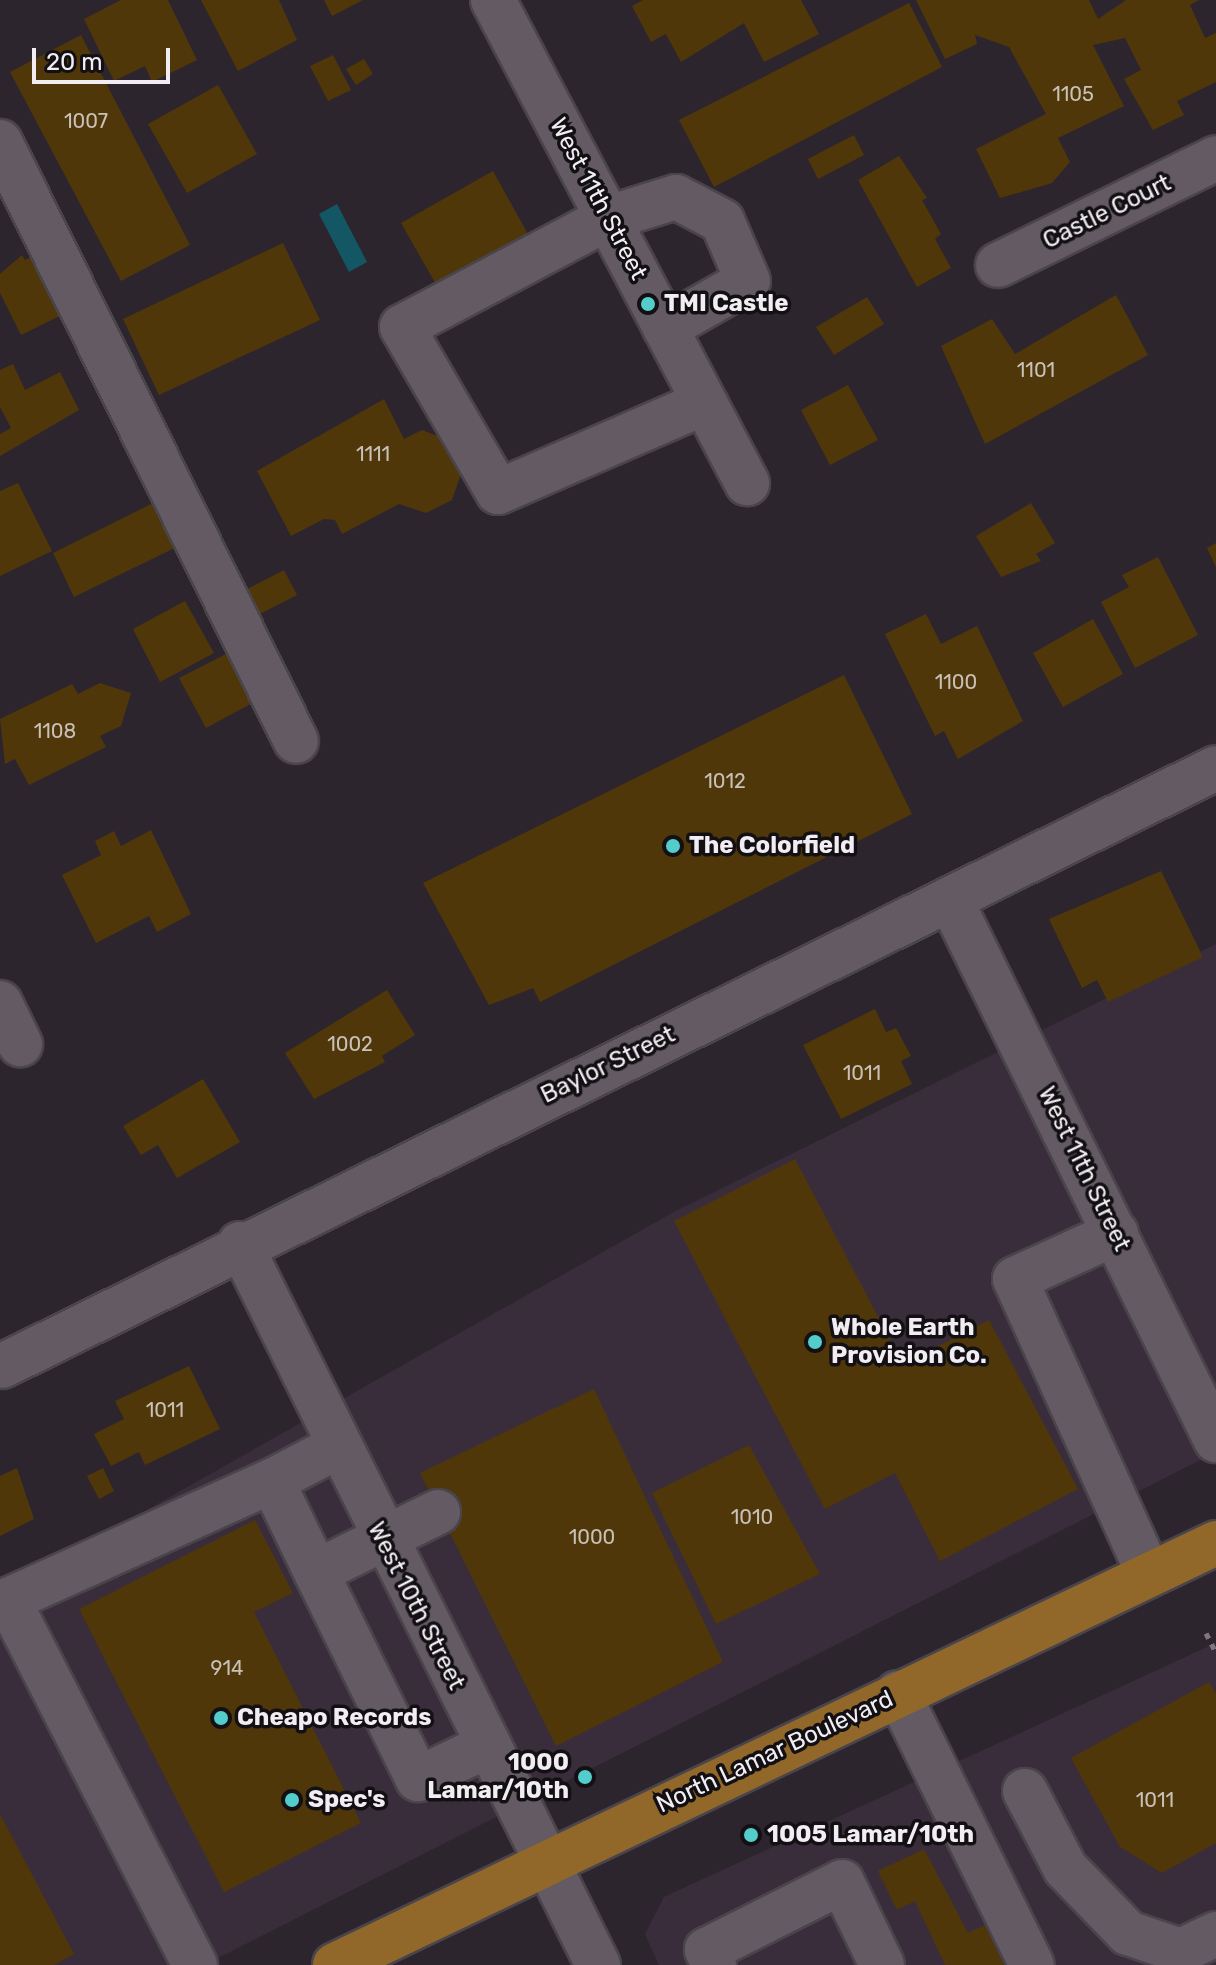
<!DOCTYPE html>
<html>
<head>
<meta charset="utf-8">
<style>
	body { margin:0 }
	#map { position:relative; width:1216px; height:1965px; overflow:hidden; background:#2d252e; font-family:Rubik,sans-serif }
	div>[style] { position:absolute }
	.built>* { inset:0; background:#3a2d3b }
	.water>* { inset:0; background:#135664 }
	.building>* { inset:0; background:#4f370a }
	.path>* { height:5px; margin-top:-2.5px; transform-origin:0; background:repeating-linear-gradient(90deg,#7e777f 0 6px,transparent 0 12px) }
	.roads { filter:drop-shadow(2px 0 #4a444b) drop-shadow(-2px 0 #4a444b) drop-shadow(0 2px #4a444b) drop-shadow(0 -2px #4a444b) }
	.minor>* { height:44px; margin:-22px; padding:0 22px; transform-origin:22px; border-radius:22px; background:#635a64 }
	.major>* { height:44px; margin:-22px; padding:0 22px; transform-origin:22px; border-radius:22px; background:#91682a }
	.dots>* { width:22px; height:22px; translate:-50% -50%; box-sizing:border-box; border:4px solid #131014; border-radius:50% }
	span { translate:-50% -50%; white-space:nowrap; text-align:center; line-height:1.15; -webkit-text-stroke:7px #131014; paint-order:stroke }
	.number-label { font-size:20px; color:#c9c0b8 }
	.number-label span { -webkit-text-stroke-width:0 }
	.street-label { font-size:24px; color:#f2edf2 }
	.poi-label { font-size:24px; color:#f2edf2; font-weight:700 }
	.left { translate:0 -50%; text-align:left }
	.right { translate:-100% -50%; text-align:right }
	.scale { position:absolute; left:32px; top:48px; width:138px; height:36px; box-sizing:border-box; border:4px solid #f2edf2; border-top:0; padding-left:10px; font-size:24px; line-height:28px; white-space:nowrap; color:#f2edf2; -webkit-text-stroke:6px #131014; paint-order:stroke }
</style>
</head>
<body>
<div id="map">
	<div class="built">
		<i style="clip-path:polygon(1216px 944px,1216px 1452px,204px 1965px,0 1965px,0 1593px,672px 1213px)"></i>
		<i style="clip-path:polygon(1216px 1643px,1216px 1965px,659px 1965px,645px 1934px,664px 1897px)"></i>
	</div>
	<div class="water">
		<i style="clip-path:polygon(337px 204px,367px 262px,349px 272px,319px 214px)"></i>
	</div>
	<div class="building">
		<i style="clip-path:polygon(121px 0,168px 0,197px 60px,152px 82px,145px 66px,114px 81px,84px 19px)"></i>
		<i style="clip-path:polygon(201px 0,279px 0,297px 40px,238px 71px)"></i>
		<i style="clip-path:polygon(324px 0,363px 0,332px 16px)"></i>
		<i style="clip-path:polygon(643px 0,801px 0,819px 34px,764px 62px,744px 23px,681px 62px,666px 34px,651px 42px,632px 6px)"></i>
		<i style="clip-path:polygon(916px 0,1089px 0,1098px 19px,1126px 0,1199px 0,1190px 5px,1205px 38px,1216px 33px,1216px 82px,1177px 101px,1184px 115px,1153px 130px,1124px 79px,1141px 70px,1125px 38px,1093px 45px,1124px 106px,1058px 138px,1070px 162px,1052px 183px,1000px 198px,976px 149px,1046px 114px,1009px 47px,975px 35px,977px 44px,945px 59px)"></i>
		<i style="clip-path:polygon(909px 3px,942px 67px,714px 187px,679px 120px)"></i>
		<i style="clip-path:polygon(81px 35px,190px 245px,121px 281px,10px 72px)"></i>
		<i style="clip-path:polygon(333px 55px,351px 90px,328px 101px,310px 66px)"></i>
		<i style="clip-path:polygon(364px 59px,373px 74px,356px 85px,346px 69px)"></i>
		<i style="clip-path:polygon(218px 85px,257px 154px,187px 193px,148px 124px)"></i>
		<i style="clip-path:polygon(854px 135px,864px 155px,818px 179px,808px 159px)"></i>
		<i style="clip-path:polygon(899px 156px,927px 198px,922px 200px,941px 234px,935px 239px,951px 268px,917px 287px,858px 180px)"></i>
		<i style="clip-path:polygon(493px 171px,529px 236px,437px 286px,401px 223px)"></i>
		<i style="clip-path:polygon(283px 243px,320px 320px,159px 395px,123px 319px)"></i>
		<i style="clip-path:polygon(42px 251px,72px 310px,21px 335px,0 293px,0 274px,22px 255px,25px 260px)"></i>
		<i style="clip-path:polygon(1116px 295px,1148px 355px,985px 444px,941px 346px,992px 319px,1015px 354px)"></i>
		<i style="clip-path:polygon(867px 297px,884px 324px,834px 355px,816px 327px)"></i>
		<i style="clip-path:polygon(13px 364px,25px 390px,60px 372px,79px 410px,0 456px,0 434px,11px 428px,0 407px,0 370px)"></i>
		<i style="clip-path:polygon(848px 385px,878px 440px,830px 465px,801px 410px)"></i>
		<i style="clip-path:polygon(384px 399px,404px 439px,422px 430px,448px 440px,463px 468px,452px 500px,426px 513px,399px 504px,342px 534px,335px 520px,324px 519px,291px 536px,257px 471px)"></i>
		<i style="clip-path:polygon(18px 483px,52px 551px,0 576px,0 491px)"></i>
		<i style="clip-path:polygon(165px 497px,187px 542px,74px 597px,53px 553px)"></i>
		<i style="clip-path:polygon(1031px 503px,1055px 543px,1036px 554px,1041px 561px,1001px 577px,976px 536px)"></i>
		<i style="clip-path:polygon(1216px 543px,1216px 567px,1207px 548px)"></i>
		<i style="clip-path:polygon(1158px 557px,1198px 635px,1135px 668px,1101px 602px,1129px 587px,1122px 575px)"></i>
		<i style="clip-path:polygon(284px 570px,297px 595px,260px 614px,247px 589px)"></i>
		<i style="clip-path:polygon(185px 601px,214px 653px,160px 682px,133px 629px)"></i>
		<i style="clip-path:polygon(926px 614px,941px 644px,977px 626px,1023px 721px,958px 759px,944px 731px,935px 736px,885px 634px)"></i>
		<i style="clip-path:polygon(1093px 619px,1123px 674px,1063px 707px,1033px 653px)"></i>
		<i style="clip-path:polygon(230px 652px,256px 701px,206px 728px,179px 678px)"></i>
		<i style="clip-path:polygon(844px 675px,912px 814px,540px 1002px,533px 988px,489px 1005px,423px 883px)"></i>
		<i style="clip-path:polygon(100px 683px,131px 693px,121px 726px,100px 736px,106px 747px,29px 785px,15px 759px,5px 764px,0 719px,72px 684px,78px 694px)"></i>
		<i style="clip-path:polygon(151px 830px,191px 914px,157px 932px,149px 916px,96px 943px,62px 875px,101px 855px,95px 841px,114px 831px,121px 846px)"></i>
		<i style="clip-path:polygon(1161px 871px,1203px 957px,1108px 1002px,1097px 980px,1082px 988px,1049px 919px)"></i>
		<i style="clip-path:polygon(387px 990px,415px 1035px,382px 1056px,385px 1062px,314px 1099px,285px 1053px)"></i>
		<i style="clip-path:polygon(875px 1009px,886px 1032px,896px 1028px,911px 1056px,901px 1061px,912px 1084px,841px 1119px,803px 1045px)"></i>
		<i style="clip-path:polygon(203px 1079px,240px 1142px,177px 1178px,158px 1145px,141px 1155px,123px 1126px)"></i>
		<i style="clip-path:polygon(795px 1159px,903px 1364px,989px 1320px,1078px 1489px,940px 1561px,895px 1473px,825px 1509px,674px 1221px)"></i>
		<i style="clip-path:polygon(189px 1366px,220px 1429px,145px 1465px,139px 1452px,111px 1466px,94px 1434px,124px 1419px,115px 1401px)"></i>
		<i style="clip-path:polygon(594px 1389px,723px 1662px,556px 1746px,420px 1473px)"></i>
		<i style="clip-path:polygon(749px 1445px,820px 1574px,716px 1624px,652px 1493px)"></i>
		<i style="clip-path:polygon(17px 1468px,34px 1519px,0 1536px,0 1476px)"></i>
		<i style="clip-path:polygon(103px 1468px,114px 1491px,99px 1499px,87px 1476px)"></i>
		<i style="clip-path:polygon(255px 1520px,293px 1593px,254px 1612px,361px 1823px,224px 1892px,79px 1609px)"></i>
		<i style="clip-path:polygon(1209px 1682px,1216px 1694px,1216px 1843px,1162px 1873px,1120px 1847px,1071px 1758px)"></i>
		<i style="clip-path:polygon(0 1814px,74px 1954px,54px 1965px,0 1965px)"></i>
		<i style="clip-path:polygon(924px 1849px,968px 1933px,985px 1925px,1004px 1965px,945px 1965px,915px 1901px,897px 1910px,878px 1871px)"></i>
	</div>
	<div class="path">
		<i style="left:1206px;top:1633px;width:22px;rotate:63deg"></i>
	</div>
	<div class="roads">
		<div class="minor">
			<i style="left:493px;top:0;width:546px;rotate:62.26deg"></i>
			<i style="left:0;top:142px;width:668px;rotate:63.7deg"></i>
			<i style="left:998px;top:265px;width:243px;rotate:-26.1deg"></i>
			<i style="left:665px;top:328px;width:95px;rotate:-29.5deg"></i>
			<i style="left:748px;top:281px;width:65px;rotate:-113.4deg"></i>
			<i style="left:722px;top:221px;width:52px;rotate:-152.4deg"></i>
			<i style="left:676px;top:197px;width:71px;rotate:162.8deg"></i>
			<i style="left:608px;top:218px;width:233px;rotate:152.1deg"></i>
			<i style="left:402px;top:327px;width:191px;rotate:59.8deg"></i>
			<i style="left:498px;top:492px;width:224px;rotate:-23.4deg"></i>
			<i style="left:950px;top:899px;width:603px;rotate:63.82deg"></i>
			<i style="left:0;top:1003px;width:46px;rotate:64deg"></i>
			<i style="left:1116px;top:1233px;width:111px;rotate:155.5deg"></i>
			<i style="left:1015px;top:1279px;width:324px;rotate:65.6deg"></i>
			<i style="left:240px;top:1244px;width:805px;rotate:63.59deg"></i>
			<i style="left:2px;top:1366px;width:1353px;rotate:-26.22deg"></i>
			<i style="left:335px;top:1448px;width:71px;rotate:152.4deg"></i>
			<i style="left:272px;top:1481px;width:101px;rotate:64.2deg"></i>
			<i style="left:316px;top:1572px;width:136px;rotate:-26.2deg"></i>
			<i style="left:316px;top:1572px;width:231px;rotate:63.8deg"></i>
			<i style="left:418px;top:1779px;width:76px;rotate:-25.6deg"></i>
			<i style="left:898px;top:1693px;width:303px;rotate:63.8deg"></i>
			<i style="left:1025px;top:1791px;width:87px;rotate:62.5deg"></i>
			<i style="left:1065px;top:1868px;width:91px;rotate:45.9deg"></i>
			<i style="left:1128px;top:1933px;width:56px;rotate:18.8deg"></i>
			<i style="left:1181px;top:1951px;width:39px;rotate:-26deg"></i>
			<i style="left:195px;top:1965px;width:410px;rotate:-117.1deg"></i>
			<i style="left:8px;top:1600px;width:290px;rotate:-24.3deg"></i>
			<i style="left:714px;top:1965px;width:17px;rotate:-115deg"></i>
			<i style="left:707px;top:1950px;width:151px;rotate:-26.7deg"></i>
			<i style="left:842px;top:1882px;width:92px;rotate:64.3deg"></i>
		</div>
		<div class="major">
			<i style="left:335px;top:1965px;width:977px;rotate:-25.59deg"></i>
		</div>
	</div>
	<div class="dots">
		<i style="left:648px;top:304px;background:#53cdcb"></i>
		<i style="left:673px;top:846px;background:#53cdcb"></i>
		<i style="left:815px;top:1342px;background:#53cdcb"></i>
		<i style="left:221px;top:1718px;background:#53cdcb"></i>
		<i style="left:585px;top:1777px;background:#53cdcb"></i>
		<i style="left:292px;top:1800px;background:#53cdcb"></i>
		<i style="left:751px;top:1835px;background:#53cdcb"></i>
	</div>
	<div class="number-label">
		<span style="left:1073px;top:94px">1105</span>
		<span style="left:86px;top:121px">1007</span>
		<span style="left:1036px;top:370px">1101</span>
		<span style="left:373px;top:454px">1111</span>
		<span style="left:956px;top:682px">1100</span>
		<span style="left:55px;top:731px">1108</span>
		<span style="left:725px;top:781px">1012</span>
		<span style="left:350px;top:1044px">1002</span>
		<span style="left:862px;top:1073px">1011</span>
		<span style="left:165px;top:1410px">1011</span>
		<span style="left:752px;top:1517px">1010</span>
		<span style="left:592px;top:1537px">1000</span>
		<span style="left:227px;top:1668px">914</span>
		<span style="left:1155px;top:1800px">1011</span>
	</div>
	<div class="street-label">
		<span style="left:598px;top:199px;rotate:62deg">West 11th Street</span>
		<span style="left:1107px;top:212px;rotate:-26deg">Castle Court</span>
		<span style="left:608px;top:1065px;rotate:-26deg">Baylor Street</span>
		<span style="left:1084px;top:1169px;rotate:64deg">West 11th Street</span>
		<span style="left:416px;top:1606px;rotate:63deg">West 10th Street</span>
		<span style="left:775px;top:1752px;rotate:-25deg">North Lamar Boulevard</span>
	</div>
	<div class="poi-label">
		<span class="left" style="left:664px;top:304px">TMI Castle</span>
		<span class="left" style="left:689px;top:846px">The Colorfield</span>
		<span class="left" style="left:831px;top:1342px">Whole Earth<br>Provision Co.</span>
		<span class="left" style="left:237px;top:1718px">Cheapo Records</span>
		<span class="right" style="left:569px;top:1777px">1000<br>Lamar/10th</span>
		<span class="left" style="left:308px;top:1800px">Spec's</span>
		<span class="left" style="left:767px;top:1835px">1005 Lamar/10th</span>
	</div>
	<div class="scale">20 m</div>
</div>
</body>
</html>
